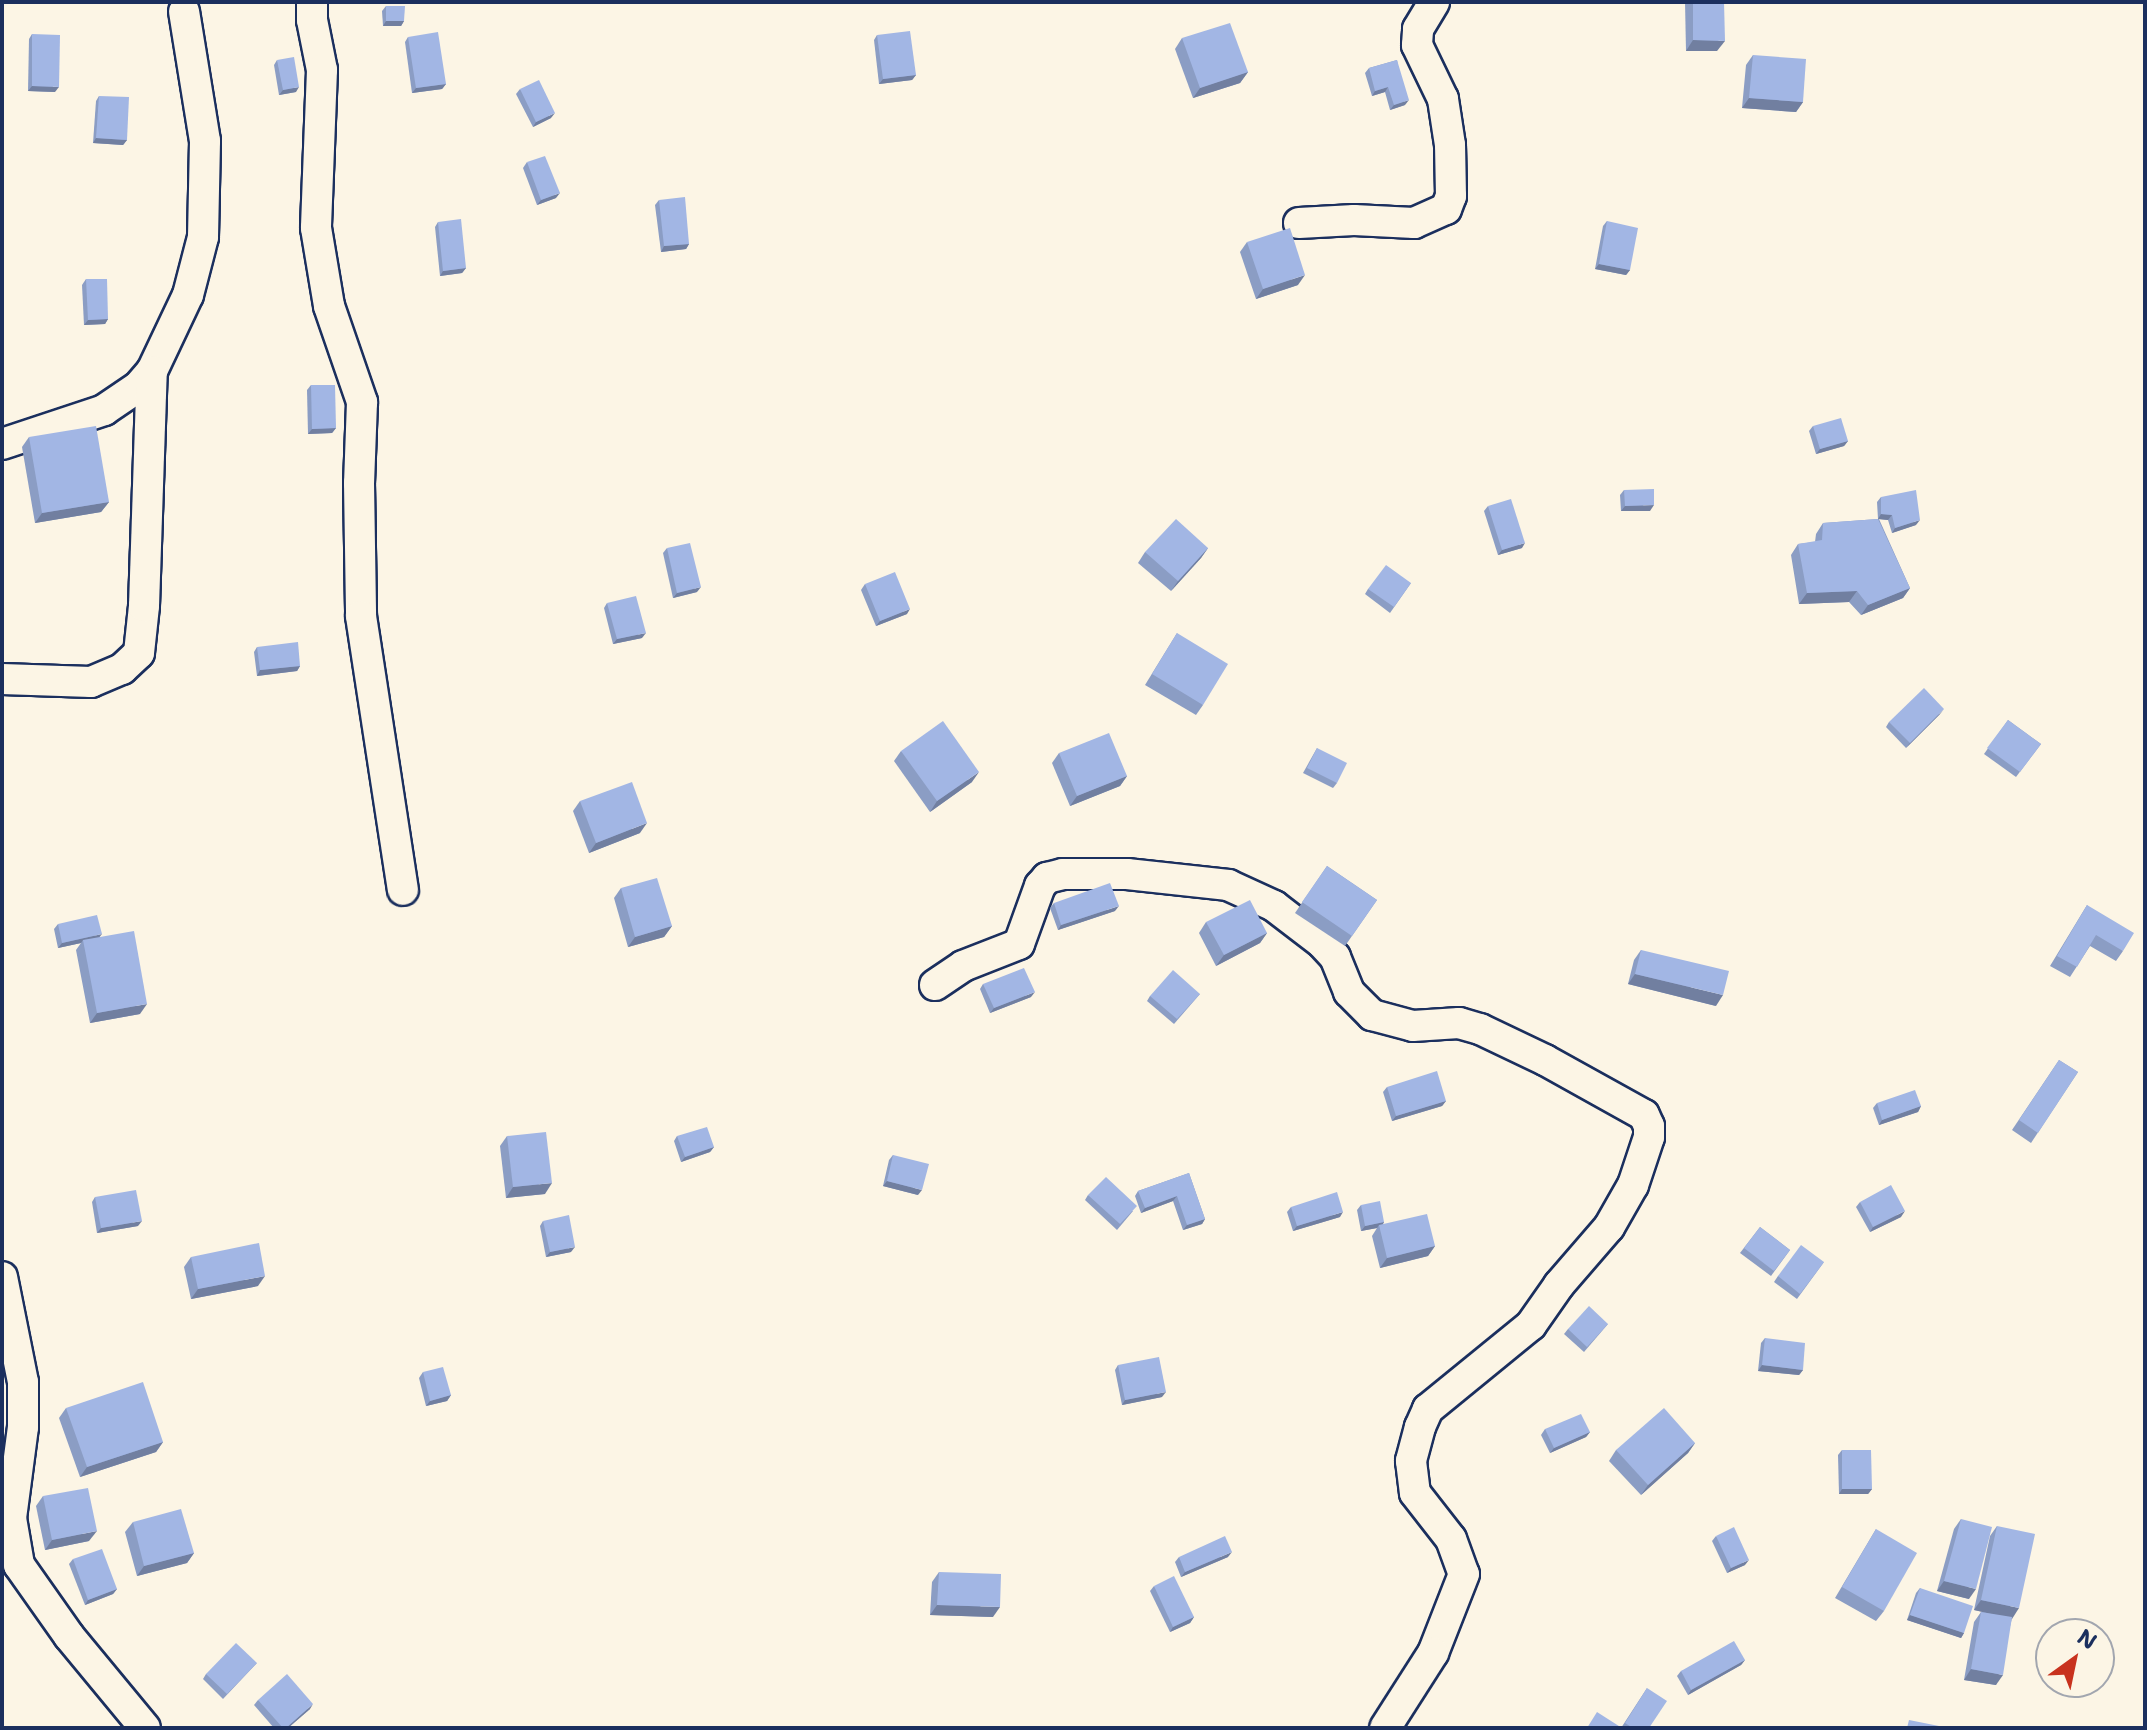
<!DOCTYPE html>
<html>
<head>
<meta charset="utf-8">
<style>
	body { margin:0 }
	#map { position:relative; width:2147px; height:1730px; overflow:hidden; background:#fcf5e5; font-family:"Shantell Sans",sans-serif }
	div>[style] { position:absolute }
	.roads { filter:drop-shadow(2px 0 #1b2f5e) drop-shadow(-2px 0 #1b2f5e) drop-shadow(0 2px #1b2f5e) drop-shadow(0 -2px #1b2f5e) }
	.street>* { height:30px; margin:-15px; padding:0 15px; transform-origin:15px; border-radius:15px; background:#fcf5e5 }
	.wall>* { inset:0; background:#8b9dc4 }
	.shaded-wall>* { inset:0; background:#717fa0 }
	.building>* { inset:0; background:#a2b6e4 }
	span { translate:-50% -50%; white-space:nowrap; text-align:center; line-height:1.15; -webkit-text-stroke:7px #fcf5e5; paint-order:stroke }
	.frame { position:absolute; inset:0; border:4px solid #1b2f5e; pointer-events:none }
	.north { position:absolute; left:2035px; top:1618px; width:80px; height:80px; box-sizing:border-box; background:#fcf5e5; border:2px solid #a2a6af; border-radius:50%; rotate:33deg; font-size:22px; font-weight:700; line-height:32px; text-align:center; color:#1b2f5e }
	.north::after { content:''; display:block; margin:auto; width:28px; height:36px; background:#c8321e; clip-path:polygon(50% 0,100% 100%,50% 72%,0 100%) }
</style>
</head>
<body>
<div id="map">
	<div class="roads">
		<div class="street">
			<i style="left:312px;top:2px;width:18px;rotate:90deg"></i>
			<i style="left:312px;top:20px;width:51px;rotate:78.7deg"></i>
			<i style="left:322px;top:70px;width:158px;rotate:92.2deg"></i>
			<i style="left:316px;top:228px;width:79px;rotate:80.5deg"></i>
			<i style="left:329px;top:306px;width:102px;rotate:71deg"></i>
			<i style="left:362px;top:402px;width:81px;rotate:92.1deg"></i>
			<i style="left:359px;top:483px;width:133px;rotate:89.1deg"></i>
			<i style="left:361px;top:616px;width:277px;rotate:81.3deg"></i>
			<i style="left:1299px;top:223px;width:55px;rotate:-3.1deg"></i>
			<i style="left:1354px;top:220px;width:60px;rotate:2.9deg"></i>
			<i style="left:1414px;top:223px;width:35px;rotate:-24deg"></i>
			<i style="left:1446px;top:209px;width:14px;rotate:-69deg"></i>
			<i style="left:1451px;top:196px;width:51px;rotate:-91.1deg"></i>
			<i style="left:1450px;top:145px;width:47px;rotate:-98.7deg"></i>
			<i style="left:1443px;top:99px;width:60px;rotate:-115.7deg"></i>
			<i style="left:1417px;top:45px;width:16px;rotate:-86deg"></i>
			<i style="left:1418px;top:29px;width:31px;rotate:-59deg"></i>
			<i style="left:2px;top:444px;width:108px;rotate:-18.4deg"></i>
			<i style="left:104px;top:410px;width:41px;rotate:-34.1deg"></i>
			<i style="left:138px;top:387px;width:21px;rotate:-49deg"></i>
			<i style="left:152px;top:371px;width:84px;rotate:-64.7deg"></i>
			<i style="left:188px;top:295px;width:60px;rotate:-75.5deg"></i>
			<i style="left:203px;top:237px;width:96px;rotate:-88.8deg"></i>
			<i style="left:205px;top:141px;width:131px;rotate:-99.2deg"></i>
			<i style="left:2px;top:679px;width:89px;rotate:1.9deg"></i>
			<i style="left:91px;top:682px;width:34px;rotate:-23deg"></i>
			<i style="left:122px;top:669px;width:23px;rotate:-43deg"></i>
			<i style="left:139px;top:653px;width:47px;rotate:-83.9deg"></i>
			<i style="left:144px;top:606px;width:235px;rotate:-88.1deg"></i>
			<i style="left:935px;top:985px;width:34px;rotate:-34deg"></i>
			<i style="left:963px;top:966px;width:60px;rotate:-21.4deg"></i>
			<i style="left:1019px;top:944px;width:62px;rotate:-70.1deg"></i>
			<i style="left:1040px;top:886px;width:11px;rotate:-49deg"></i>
			<i style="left:1047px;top:878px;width:16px;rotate:-14deg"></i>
			<i style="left:1063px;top:874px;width:64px"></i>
			<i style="left:1127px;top:874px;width:102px;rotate:6.2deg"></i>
			<i style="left:1228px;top:885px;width:51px;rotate:24.5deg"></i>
			<i style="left:1274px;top:906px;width:61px;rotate:37.6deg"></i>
			<i style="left:1322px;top:943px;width:19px;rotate:47deg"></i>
			<i style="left:1335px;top:957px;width:38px;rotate:68deg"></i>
			<i style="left:1349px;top:992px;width:33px;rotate:45deg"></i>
			<i style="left:1372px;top:1015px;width:42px;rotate:15deg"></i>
			<i style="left:1413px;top:1026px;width:46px;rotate:-3.7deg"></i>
			<i style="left:1459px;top:1023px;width:22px;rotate:16deg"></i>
			<i style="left:1480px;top:1029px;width:72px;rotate:25.5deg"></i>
			<i style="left:1545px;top:1060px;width:113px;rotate:29.1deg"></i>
			<i style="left:1644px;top:1115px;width:12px;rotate:66deg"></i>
			<i style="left:1649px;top:1126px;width:11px;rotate:90deg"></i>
			<i style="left:1649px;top:1137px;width:51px;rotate:108.4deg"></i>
			<i style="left:1633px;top:1185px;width:48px;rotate:119.7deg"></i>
			<i style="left:1609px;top:1227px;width:77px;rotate:130.8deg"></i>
			<i style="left:1559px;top:1285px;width:49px;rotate:125deg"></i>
			<i style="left:1531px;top:1325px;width:133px;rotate:140.8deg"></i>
			<i style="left:1428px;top:1409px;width:20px;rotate:114deg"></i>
			<i style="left:1420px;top:1427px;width:35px;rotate:105deg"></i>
			<i style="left:1411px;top:1461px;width:32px;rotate:83deg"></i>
			<i style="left:1415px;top:1493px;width:58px;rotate:52deg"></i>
			<i style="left:1451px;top:1539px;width:37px;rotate:70deg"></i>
			<i style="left:1464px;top:1574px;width:85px;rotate:111.4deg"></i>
			<i style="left:1433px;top:1653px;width:89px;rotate:122.6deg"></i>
			<i style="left:2px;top:1277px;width:107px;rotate:78.7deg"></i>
			<i style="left:23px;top:1382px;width:45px;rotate:90deg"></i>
			<i style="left:23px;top:1427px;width:92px;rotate:97.5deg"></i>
			<i style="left:11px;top:1518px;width:48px;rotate:80.3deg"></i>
			<i style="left:19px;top:1565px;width:87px;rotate:54.8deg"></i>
			<i style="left:69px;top:1636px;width:119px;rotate:50.4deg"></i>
		</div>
	</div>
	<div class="wall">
		<i style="clip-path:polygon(1685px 2px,1724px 2px,1717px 51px,1686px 51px)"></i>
		<i style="clip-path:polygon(386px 6px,404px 21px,401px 26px,383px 26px,382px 11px)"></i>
		<i style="clip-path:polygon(32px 34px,55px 92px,28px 91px,29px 39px)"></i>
		<i style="clip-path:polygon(877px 35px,916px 75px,912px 80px,879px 84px,874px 40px)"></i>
		<i style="clip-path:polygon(408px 37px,446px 84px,442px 89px,412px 93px,405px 42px)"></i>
		<i style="clip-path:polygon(1182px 38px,1248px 72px,1240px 83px,1193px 98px,1175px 49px)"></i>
		<i style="clip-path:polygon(1753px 55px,1803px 102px,1796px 112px,1742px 108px,1746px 65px)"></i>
		<i style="clip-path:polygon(277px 60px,296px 92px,279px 95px,274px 65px)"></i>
		<i style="clip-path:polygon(1397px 60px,1405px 105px,1390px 110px,1385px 92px,1372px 96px,1365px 73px,1369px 68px)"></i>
		<i style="clip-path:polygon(520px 89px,551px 118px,533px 127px,516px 94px)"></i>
		<i style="clip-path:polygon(99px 96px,127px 140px,123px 145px,93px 143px,96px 101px)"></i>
		<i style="clip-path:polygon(527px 162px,556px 198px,537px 205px,523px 168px)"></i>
		<i style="clip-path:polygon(659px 200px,689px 244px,686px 249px,661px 252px,655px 205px)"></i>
		<i style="clip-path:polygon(1607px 221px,1630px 270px,1626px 275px,1595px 269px,1603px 226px)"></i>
		<i style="clip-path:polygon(438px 222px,466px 268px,462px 273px,440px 276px,435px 227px)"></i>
		<i style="clip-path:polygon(1247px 242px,1298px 285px,1256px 299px,1240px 252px)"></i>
		<i style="clip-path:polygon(86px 279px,108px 319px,105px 324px,84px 325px,82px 285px)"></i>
		<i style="clip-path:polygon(311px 385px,336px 428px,332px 433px,308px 434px,307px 390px)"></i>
		<i style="clip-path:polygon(1813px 426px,1848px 441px,1844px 446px,1816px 454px,1809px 431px)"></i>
		<i style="clip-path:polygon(29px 437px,109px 502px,101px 512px,35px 523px,22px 447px)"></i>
		<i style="clip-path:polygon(1624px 490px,1650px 511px,1621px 511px,1620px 495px)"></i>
		<i style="clip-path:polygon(1881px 497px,1916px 525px,1892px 533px,1888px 520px,1879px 519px,1910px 588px,1903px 598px,1861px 615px,1849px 602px,1799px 604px,1791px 555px,1798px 544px,1815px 542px,1816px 534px,1823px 523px,1878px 519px,1877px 502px)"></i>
		<i style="clip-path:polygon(1488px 506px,1522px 548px,1498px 555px,1484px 511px)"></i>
		<i style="clip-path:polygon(667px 548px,697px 592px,673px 598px,663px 553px)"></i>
		<i style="clip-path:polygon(1208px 548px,1201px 558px,1171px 591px,1138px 563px,1145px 552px)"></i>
		<i style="clip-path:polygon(1411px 583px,1390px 613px,1365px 594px,1368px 589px)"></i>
		<i style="clip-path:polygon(865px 584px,907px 614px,876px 626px,861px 590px)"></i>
		<i style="clip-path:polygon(607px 603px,642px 638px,613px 644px,604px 608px)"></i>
		<i style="clip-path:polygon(1177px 633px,1203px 705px,1196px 715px,1145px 685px)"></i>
		<i style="clip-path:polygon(257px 647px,300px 666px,297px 671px,257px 676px,254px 652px)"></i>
		<i style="clip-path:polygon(1940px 714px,1906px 748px,1886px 727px,1889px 722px)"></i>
		<i style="clip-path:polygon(2008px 720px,2041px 744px,2016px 777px,1984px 754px)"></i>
		<i style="clip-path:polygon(1317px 748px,1337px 783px,1333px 788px,1303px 773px)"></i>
		<i style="clip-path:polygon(901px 751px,972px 782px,930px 812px,894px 761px)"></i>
		<i style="clip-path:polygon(1059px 753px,1127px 776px,1120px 786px,1070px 806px,1052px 763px)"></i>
		<i style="clip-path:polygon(580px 801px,640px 833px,589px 853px,573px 811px)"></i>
		<i style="clip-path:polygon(1327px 866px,1377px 900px,1345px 946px,1295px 913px)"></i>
		<i style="clip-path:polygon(621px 888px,672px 926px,664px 937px,628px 947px,614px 898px)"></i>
		<i style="clip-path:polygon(1054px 903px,1115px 911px,1058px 930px,1050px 908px)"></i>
		<i style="clip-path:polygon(2087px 905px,2123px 951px,2116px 961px,2090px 946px,2070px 977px,2050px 966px)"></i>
		<i style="clip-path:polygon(1206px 922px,1267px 933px,1260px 943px,1216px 966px,1199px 933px)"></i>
		<i style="clip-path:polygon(58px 924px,100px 937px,140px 1014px,90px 1023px,76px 950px,81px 943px,58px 948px,54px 929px)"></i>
		<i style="clip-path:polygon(1641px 950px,1716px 1006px,1628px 984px,1634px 960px)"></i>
		<i style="clip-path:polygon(983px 984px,1031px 997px,990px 1013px,980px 989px)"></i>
		<i style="clip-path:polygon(1200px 994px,1174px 1024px,1147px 1001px,1150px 996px)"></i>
		<i style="clip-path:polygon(2059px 1060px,2078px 1072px,2031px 1143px,2012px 1130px)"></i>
		<i style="clip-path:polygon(1387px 1087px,1446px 1101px,1442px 1106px,1392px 1121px,1383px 1092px)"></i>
		<i style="clip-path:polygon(1877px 1103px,1921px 1106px,1918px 1112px,1879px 1125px,1873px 1108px)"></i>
		<i style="clip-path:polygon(507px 1136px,545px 1194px,506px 1198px,500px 1146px)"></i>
		<i style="clip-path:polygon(677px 1136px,714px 1147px,710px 1152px,681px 1162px,674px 1141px)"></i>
		<i style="clip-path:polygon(893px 1155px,918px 1195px,883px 1186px,889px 1160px)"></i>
		<i style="clip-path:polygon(1189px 1173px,1205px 1219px,1202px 1224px,1183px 1230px,1173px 1201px,1141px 1213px,1135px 1196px,1138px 1191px)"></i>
		<i style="clip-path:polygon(1088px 1195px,1133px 1211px,1117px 1230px,1085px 1200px)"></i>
		<i style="clip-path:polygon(95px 1197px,138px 1226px,97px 1233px,92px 1202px)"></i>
		<i style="clip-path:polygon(1860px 1202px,1901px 1217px,1870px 1232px,1856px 1207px)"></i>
		<i style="clip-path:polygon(1361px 1205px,1384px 1222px,1383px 1224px,1435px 1246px,1428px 1256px,1380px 1268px,1372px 1236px,1377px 1228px,1361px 1231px,1357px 1210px)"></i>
		<i style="clip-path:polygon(1291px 1207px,1340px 1217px,1293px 1231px,1287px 1212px)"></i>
		<i style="clip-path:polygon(543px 1221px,571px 1252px,546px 1257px,540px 1226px)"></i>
		<i style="clip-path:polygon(1760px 1227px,1790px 1250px,1771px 1276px,1740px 1253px)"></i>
		<i style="clip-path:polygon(191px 1257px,258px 1286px,191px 1299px,184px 1267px)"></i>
		<i style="clip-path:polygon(1824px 1262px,1797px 1299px,1774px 1282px,1778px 1276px)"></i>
		<i style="clip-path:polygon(1608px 1324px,1584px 1352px,1564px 1334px,1568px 1329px)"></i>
		<i style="clip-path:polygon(1765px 1338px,1803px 1370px,1799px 1375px,1758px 1371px,1761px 1343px)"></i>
		<i style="clip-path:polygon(1118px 1365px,1162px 1397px,1122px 1405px,1115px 1370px)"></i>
		<i style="clip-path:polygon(423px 1372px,451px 1395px,447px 1401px,426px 1406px,419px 1378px)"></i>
		<i style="clip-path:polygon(66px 1408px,163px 1442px,156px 1452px,80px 1477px,59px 1418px)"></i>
		<i style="clip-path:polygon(1545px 1429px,1590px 1432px,1586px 1437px,1550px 1453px,1541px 1435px)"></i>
		<i style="clip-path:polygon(1695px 1443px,1688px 1453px,1641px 1495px,1609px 1461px,1616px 1450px)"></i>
		<i style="clip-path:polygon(1842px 1450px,1872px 1489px,1868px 1494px,1839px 1494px,1838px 1455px)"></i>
		<i style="clip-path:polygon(43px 1496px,89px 1541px,45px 1550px,36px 1506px)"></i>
		<i style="clip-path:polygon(1961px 1519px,1969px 1599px,1937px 1591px,1954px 1529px)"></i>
		<i style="clip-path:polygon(133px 1522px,194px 1553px,187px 1563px,137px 1576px,125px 1532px)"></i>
		<i style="clip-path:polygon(1997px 1526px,2012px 1618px,1996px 1685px,1964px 1680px,1974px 1622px,1981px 1612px,1984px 1612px,1974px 1610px,1990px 1536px)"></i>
		<i style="clip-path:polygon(1876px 1529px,1884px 1611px,1876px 1621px,1835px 1598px)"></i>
		<i style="clip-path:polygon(1716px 1536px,1745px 1565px,1727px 1573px,1712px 1541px)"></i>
		<i style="clip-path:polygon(1179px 1557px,1228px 1557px,1181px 1577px,1175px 1562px)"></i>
		<i style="clip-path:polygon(73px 1559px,117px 1589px,113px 1594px,85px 1605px,69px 1564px)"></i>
		<i style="clip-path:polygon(939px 1572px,993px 1617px,930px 1615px,932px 1582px)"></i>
		<i style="clip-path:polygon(1154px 1586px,1194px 1617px,1190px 1623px,1170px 1632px,1150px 1591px)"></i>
		<i style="clip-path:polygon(1920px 1588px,1964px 1633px,1961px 1638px,1907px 1620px,1916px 1593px)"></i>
		<i style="clip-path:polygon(1745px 1660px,1741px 1665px,1688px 1695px,1677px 1676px,1681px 1671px)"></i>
		<i style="clip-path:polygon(257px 1663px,223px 1699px,203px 1679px,206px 1674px)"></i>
		<i style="clip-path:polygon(1647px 1688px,1649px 1728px,1586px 1728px,1621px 1728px)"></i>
		<i style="clip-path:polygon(258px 1700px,310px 1709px,288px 1728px,274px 1728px,254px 1705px)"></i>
	</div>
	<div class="shaded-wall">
		<i style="clip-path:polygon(386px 21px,404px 21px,401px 26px,383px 26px)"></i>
		<i style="clip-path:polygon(1693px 40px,1725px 41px,1717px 51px,1686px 51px)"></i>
		<i style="clip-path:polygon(1248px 72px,1240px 83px,1193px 98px,1200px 88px)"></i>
		<i style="clip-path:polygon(916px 75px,912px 80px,879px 84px,883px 79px)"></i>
		<i style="clip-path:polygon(446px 84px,442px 89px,412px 93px,416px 88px)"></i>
		<i style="clip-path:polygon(32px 86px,59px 87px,55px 92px,28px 91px)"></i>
		<i style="clip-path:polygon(299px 87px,296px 92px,279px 95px,283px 90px)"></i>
		<i style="clip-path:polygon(1388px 87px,1385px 92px,1372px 96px,1375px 91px)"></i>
		<i style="clip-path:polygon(1749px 98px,1803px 102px,1796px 112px,1742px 108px)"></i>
		<i style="clip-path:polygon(1409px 100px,1405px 105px,1390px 110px,1394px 105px)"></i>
		<i style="clip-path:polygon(555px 113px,551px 118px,533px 127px,536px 122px)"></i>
		<i style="clip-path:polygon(96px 138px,127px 140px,123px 145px,93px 143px)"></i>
		<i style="clip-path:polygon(560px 193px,556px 198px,537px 205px,541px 200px)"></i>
		<i style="clip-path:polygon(689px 244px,686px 249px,661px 252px,664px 246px)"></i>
		<i style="clip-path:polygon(1599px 264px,1630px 270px,1626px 275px,1595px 269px)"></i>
		<i style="clip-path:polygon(466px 268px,462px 273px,440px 276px,443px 271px)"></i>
		<i style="clip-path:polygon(1305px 275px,1298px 285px,1256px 299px,1263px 289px)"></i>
		<i style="clip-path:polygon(108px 319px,105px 324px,84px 325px,88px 320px)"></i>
		<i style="clip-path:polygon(336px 428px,332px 433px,308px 434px,312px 429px)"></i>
		<i style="clip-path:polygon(1848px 441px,1844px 446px,1816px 454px,1820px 449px)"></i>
		<i style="clip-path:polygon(109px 502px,101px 512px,35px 523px,42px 513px)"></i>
		<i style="clip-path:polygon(1654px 505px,1650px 511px,1621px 511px,1625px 506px)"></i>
		<i style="clip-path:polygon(1881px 514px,1892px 515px,1888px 520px,1878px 519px)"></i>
		<i style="clip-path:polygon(1920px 520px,1916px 525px,1892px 533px,1895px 528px)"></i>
		<i style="clip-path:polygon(1525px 543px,1522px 548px,1498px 555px,1502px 550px)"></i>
		<i style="clip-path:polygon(1208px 548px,1201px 558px,1171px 591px,1178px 581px)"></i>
		<i style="clip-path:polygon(701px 587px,697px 592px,673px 598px,677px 593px)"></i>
		<i style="clip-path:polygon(1910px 588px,1903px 598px,1861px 615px,1868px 605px)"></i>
		<i style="clip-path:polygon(1857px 591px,1849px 602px,1799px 604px,1807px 593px)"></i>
		<i style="clip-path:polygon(910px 609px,907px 614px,876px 626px,880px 621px)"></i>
		<i style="clip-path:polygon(646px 633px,642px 638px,613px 644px,617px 639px)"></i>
		<i style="clip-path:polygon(300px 666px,297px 671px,257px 676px,260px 670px)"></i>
		<i style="clip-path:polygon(1944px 709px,1940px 714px,1906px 748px,1910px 743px)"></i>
		<i style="clip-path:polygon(979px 772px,972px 782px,930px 812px,937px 801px)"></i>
		<i style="clip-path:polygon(1127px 776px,1120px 786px,1070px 806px,1077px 796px)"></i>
		<i style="clip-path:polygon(647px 823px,640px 833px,589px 853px,596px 843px)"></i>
		<i style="clip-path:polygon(1119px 906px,1115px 911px,1058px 930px,1061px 925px)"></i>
		<i style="clip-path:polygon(672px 926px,664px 937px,628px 947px,635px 937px)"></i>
		<i style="clip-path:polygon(1267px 933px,1260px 943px,1216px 966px,1224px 955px)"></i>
		<i style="clip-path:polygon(102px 934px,98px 939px,83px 940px,81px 943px,58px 948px,62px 943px)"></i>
		<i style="clip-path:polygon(1635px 974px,1723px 995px,1716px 1006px,1628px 984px)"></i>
		<i style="clip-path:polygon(1035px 992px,1031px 997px,990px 1013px,994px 1008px)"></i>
		<i style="clip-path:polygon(147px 1004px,140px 1014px,90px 1023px,97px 1013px)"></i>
		<i style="clip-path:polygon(1446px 1101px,1442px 1106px,1392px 1121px,1396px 1116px)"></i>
		<i style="clip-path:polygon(1921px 1106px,1918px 1112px,1879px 1125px,1882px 1120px)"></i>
		<i style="clip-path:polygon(714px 1147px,710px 1152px,681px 1162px,685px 1157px)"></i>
		<i style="clip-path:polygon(887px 1181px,922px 1190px,918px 1195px,883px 1186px)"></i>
		<i style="clip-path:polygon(552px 1183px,545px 1194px,506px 1198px,513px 1187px)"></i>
		<i style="clip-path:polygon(1177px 1196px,1173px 1201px,1141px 1213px,1145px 1208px)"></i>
		<i style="clip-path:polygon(1905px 1211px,1901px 1217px,1870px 1232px,1873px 1227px)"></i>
		<i style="clip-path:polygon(1343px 1212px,1340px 1217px,1293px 1231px,1297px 1226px)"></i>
		<i style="clip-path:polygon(1205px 1219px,1202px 1224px,1183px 1230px,1187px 1225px)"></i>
		<i style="clip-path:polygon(142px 1221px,138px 1226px,97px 1233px,101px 1228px)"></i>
		<i style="clip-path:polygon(1384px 1222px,1381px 1227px,1379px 1225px,1377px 1228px,1361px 1231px,1365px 1226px)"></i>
		<i style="clip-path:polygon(1435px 1246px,1428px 1256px,1380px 1268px,1387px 1258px)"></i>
		<i style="clip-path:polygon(575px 1247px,571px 1252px,546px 1257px,550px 1252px)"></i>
		<i style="clip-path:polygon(265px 1276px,258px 1286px,191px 1299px,198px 1289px)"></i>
		<i style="clip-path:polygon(1762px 1365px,1803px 1370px,1799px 1375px,1758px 1371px)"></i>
		<i style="clip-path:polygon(1166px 1392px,1162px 1397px,1122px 1405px,1125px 1400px)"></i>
		<i style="clip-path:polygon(451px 1395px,447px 1401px,426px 1406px,430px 1401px)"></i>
		<i style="clip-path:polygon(1590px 1432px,1586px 1437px,1550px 1453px,1554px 1448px)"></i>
		<i style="clip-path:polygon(163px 1442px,156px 1452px,80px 1477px,87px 1467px)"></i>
		<i style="clip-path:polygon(1695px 1443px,1688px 1453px,1641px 1495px,1648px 1485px)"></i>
		<i style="clip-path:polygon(1842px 1489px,1872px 1489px,1868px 1494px,1839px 1494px)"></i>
		<i style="clip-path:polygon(97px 1531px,89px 1541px,45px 1550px,52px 1540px)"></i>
		<i style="clip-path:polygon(1232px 1552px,1228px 1557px,1181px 1577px,1185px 1572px)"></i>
		<i style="clip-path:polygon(194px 1553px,187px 1563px,137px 1576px,144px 1566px)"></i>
		<i style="clip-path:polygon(1749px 1560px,1745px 1565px,1727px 1573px,1731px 1568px)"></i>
		<i style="clip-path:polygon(1944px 1581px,1976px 1589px,1969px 1599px,1937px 1591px)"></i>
		<i style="clip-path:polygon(117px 1589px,113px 1594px,85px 1605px,88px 1600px)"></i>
		<i style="clip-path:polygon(1981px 1600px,2019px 1608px,2012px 1619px,1974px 1610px)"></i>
		<i style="clip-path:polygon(937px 1605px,1000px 1607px,993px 1617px,930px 1615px)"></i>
		<i style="clip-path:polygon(1910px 1615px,1964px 1633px,1961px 1638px,1907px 1620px)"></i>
		<i style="clip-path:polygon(1194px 1617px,1190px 1623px,1170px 1632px,1173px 1627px)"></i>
		<i style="clip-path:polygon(1745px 1660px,1741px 1665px,1688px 1695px,1691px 1690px)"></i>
		<i style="clip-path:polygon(1971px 1669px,2003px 1675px,1996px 1685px,1964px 1680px)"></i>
		<i style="clip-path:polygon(313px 1704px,310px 1709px,288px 1728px,286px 1728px)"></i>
	</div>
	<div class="building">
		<i style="clip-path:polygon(1693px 2px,1724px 2px,1725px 41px,1693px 40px)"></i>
		<i style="clip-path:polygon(386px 6px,405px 6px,404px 21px,386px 21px)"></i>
		<i style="clip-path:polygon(1230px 23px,1248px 72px,1200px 88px,1182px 38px)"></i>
		<i style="clip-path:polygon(910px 31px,916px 75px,883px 79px,877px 35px)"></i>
		<i style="clip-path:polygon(438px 32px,446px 84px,416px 88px,408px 37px)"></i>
		<i style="clip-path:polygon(32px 34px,60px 35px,59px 87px,32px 86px)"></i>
		<i style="clip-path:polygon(1753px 55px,1806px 59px,1803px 102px,1749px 98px)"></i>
		<i style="clip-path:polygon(294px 57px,299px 87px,283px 90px,277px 60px)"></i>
		<i style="clip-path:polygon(1397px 60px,1409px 100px,1394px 105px,1388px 87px,1375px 91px,1369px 68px)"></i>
		<i style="clip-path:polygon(539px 80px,555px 113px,536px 122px,520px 89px)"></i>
		<i style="clip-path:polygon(99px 96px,129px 97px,127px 140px,96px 138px)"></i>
		<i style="clip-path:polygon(545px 156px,560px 193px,541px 200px,527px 162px)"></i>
		<i style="clip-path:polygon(685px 197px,689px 244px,664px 246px,659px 200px)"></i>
		<i style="clip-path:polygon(461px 219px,466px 268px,443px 271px,438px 222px)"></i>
		<i style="clip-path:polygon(1607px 221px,1638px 228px,1630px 270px,1599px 264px)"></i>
		<i style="clip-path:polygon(1290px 228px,1305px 275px,1263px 289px,1247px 242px)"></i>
		<i style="clip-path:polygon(86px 279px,107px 279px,108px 319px,88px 320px)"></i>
		<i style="clip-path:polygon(311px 385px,335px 385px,336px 428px,312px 429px)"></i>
		<i style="clip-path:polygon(1841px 418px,1848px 441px,1820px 449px,1813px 426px)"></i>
		<i style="clip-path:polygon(96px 426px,109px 502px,42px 513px,29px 437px)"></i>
		<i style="clip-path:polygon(1654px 489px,1654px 505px,1625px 506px,1624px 490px)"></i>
		<i style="clip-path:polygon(1916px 490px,1920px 520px,1895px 528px,1892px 515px,1881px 514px,1881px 497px)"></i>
		<i style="clip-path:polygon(1511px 499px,1525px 543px,1502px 550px,1488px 506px)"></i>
		<i style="clip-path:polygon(1176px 519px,1208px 548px,1178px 581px,1145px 552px)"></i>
		<i style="clip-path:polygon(1878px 519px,1910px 588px,1868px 605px,1857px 591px,1807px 593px,1798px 544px,1822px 540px,1823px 523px)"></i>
		<i style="clip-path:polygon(690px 543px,701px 587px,677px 593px,667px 548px)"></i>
		<i style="clip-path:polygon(1386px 565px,1411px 583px,1394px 607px,1368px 589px)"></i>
		<i style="clip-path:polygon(895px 572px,910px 609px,880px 621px,865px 584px)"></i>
		<i style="clip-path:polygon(636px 596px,646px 633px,617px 639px,607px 603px)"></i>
		<i style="clip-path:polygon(1177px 633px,1228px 664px,1203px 705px,1152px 674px)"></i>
		<i style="clip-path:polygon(298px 642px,300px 666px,260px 670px,257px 647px)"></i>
		<i style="clip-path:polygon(1924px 688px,1944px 709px,1910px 743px,1889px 722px)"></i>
		<i style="clip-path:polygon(2008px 720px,2041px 744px,2020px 772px,1987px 748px)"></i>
		<i style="clip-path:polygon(943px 721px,979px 772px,937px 801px,901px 751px)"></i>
		<i style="clip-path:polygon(1109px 733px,1127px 776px,1077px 796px,1059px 753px)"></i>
		<i style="clip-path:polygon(1317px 748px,1347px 763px,1337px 783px,1307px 768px)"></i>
		<i style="clip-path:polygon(632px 782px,647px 823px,596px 843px,580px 801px)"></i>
		<i style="clip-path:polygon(1327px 866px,1377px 900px,1352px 936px,1302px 902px)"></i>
		<i style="clip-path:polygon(657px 878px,672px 926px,635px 937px,621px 888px)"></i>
		<i style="clip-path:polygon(1110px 883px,1119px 906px,1061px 925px,1054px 903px)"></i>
		<i style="clip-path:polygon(1250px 900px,1267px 933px,1224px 955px,1206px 922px)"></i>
		<i style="clip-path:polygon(2087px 905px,2134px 933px,2123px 951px,2096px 935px,2077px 967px,2057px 956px)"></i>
		<i style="clip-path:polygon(97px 915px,102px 934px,62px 943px,58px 924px)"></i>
		<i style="clip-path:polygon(134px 931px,147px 1004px,97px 1013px,83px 940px)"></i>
		<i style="clip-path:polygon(1641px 950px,1729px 971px,1723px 995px,1635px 974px)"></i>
		<i style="clip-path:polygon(1024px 968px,1035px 992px,994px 1008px,983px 984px)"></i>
		<i style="clip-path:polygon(1173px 970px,1200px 994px,1177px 1019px,1150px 996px)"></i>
		<i style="clip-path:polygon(2059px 1060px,2078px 1072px,2038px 1133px,2019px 1120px)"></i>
		<i style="clip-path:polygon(1437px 1071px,1446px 1101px,1396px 1116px,1387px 1087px)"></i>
		<i style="clip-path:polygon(1915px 1090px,1921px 1106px,1882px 1120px,1877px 1103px)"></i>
		<i style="clip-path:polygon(707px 1127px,714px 1147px,685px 1157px,677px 1136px)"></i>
		<i style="clip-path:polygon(546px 1132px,552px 1183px,513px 1187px,507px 1136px)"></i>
		<i style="clip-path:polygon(893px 1155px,929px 1164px,922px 1190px,887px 1181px)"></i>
		<i style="clip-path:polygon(1189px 1173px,1205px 1219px,1187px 1225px,1177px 1196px,1145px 1208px,1138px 1191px)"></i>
		<i style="clip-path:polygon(1106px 1177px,1137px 1206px,1120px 1224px,1088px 1195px)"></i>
		<i style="clip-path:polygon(1891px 1185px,1905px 1211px,1873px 1227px,1860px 1202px)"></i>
		<i style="clip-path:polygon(136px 1190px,142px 1221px,101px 1228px,95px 1197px)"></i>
		<i style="clip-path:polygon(1337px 1192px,1343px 1212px,1297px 1226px,1291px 1207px)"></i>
		<i style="clip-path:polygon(1380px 1201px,1384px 1222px,1365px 1226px,1361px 1205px)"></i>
		<i style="clip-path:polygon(1427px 1214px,1435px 1246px,1387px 1258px,1379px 1225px)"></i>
		<i style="clip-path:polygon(569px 1215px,575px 1247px,550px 1252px,543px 1221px)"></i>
		<i style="clip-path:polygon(1760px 1227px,1790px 1250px,1774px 1271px,1744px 1248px)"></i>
		<i style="clip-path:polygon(259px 1243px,265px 1276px,198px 1289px,191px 1257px)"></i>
		<i style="clip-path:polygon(1801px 1245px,1824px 1262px,1800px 1294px,1778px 1276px)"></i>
		<i style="clip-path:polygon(1589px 1306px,1608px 1324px,1587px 1347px,1568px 1329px)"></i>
		<i style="clip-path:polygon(1765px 1338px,1805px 1343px,1803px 1370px,1762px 1365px)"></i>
		<i style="clip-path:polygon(1159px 1357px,1166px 1392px,1125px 1400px,1118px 1365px)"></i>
		<i style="clip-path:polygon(443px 1367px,451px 1395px,430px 1401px,423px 1372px)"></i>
		<i style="clip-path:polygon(143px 1382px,163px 1442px,87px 1467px,66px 1408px)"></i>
		<i style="clip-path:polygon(1664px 1408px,1695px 1443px,1648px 1485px,1616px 1450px)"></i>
		<i style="clip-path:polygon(1581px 1414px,1590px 1432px,1554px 1448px,1545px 1429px)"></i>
		<i style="clip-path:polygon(1842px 1450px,1871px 1450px,1872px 1489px,1842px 1489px)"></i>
		<i style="clip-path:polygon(88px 1488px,97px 1531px,52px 1540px,43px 1496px)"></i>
		<i style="clip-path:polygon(181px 1509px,194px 1553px,144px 1566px,133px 1522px)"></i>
		<i style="clip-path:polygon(1961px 1519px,1992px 1527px,1976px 1589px,1944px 1581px)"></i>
		<i style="clip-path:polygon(1997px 1526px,2035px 1534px,2019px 1608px,1981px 1600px)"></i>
		<i style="clip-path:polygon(1734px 1527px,1749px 1560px,1731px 1568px,1716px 1536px)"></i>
		<i style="clip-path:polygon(1876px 1529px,1917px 1553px,1884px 1611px,1842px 1587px)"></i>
		<i style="clip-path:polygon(1225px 1536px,1232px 1552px,1185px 1572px,1179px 1557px)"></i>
		<i style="clip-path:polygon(102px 1549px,117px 1589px,88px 1600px,73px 1559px)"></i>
		<i style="clip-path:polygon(939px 1572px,1001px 1574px,1000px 1607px,937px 1605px)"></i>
		<i style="clip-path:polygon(1174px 1576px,1194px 1617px,1173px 1627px,1154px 1586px)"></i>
		<i style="clip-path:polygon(1920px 1588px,1973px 1606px,1964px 1633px,1910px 1615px)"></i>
		<i style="clip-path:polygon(1981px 1612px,2012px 1617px,2003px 1675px,1971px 1669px)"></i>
		<i style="clip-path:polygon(1734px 1641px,1745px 1660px,1691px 1690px,1681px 1671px)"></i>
		<i style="clip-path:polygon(236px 1643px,257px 1663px,227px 1694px,206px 1674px)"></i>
		<i style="clip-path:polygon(287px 1674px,313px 1704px,286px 1728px,283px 1728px,258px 1700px)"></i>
		<i style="clip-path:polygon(1647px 1688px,1667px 1701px,1649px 1728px,1633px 1728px,1625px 1723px)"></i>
		<i style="clip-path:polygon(1597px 1712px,1622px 1728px,1587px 1728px)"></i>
		<i style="clip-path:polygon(1909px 1720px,1949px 1728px,1907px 1728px)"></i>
	</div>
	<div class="frame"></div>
	<div class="north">N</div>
</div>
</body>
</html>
